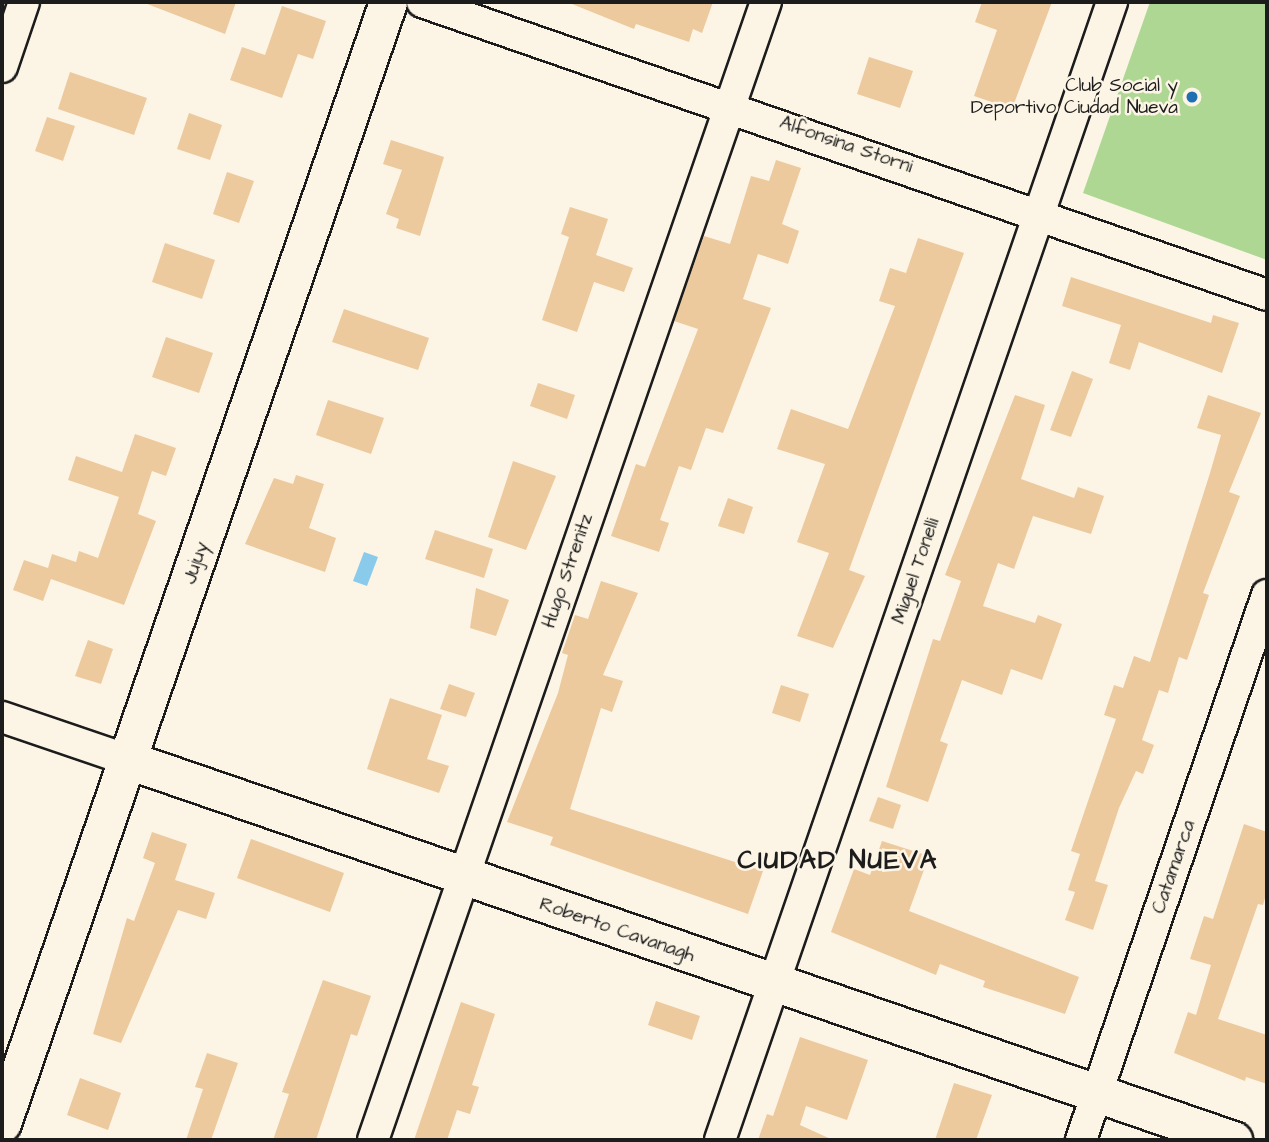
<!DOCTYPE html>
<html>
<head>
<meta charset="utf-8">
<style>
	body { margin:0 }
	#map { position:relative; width:1269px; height:1142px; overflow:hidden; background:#fcf5e5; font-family:"Architects Daughter",sans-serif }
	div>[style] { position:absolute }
	.green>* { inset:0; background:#aed794 }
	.water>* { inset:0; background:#8acaeb }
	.building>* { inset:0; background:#edc99e }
	.roads { filter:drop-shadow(2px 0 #1c1c1c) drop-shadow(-2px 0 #1c1c1c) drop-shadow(0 2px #1c1c1c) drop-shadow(0 -2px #1c1c1c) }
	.minor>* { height:30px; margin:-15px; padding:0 15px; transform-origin:15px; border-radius:15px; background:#fcf5e5 }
	.major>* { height:37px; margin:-18.5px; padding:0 18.5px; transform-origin:18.5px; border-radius:18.5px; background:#fcf5e5 }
	.dots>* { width:19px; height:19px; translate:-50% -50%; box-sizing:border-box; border:4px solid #fcf5e5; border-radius:50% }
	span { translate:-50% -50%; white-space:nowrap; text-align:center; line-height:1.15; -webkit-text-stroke:5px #fcf5e5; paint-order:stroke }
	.poi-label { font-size:19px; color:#1c1c1c }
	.right { translate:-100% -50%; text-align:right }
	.street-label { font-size:19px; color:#1c1c1c }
	.district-label { font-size:26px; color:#1c1c1c; font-weight:700; letter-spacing:2px }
	.frame { position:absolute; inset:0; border:4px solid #1c1c1c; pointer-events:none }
</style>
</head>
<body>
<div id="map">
	<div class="green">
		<i style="clip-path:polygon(1150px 2px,1267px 2px,1267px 260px,1083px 193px)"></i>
	</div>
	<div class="water">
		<i style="clip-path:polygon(364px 552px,378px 557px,367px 586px,353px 581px)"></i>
	</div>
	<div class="building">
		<i style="clip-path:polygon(142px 2px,236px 2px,225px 34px)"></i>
		<i style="clip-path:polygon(567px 2px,713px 2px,702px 33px,693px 29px,689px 42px,636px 24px,634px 29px)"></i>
		<i style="clip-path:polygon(982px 2px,1052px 2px,1012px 109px,974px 96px,997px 30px,975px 22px)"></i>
		<i style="clip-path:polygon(282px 6px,326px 21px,313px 59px,298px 54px,282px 98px,230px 80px,242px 47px,265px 55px)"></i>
		<i style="clip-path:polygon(869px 57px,913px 71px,900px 108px,857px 94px)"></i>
		<i style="clip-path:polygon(70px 72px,147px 98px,134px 135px,58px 109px)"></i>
		<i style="clip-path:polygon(189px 113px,222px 125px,210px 160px,177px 149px)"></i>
		<i style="clip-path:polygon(47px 117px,75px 126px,63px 161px,35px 151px)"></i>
		<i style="clip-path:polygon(391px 140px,444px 157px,420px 236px,396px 228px,399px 219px,386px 214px,402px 170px,383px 164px)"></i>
		<i style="clip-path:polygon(776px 160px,801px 168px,782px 224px,799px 231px,788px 264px,758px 254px,743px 299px,771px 308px,723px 433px,706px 428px,691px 470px,679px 466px,660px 520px,669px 523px,659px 552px,611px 536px,636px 464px,645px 467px,698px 329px,674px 321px,704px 236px,730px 244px,751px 176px,769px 181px)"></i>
		<i style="clip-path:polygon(227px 172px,254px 181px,239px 223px,213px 214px)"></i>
		<i style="clip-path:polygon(570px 207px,608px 219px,596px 255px,633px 268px,624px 292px,594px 282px,577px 332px,542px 320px,569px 237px,561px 234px)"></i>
		<i style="clip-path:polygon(918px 238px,964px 253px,849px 570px,865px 576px,833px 648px,797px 636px,829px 553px,797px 542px,825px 464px,777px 449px,791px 409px,848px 429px,895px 306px,879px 301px,890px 268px,906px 273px)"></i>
		<i style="clip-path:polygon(165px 243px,215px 260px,202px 299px,152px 282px)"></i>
		<i style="clip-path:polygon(1071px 277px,1211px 323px,1213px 315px,1239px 323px,1222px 373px,1139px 342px,1130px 370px,1109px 363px,1121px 325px,1062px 306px)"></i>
		<i style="clip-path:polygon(344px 309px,429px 338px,418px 370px,332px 342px)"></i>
		<i style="clip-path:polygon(166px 337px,213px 353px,199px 393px,152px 377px)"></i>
		<i style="clip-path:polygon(1072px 371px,1093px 379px,1071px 437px,1050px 430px)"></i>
		<i style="clip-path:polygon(538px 383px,575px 395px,567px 419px,530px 406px)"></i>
		<i style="clip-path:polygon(1015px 395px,1045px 405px,1021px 479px,1074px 498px,1078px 487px,1104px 496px,1091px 534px,1033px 516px,1014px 569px,998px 563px,983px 606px,1035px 623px,1038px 615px,1062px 624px,1042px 680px,1011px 669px,1002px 695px,962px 680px,940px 741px,948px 744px,928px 802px,886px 787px,933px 639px,940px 641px,961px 581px,945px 575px)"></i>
		<i style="clip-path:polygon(1208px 395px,1261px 413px,1229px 492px,1240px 496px,1203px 593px,1209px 595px,1187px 660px,1179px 657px,1168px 693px,1159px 690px,1142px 740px,1154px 745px,1143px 774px,1136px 771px,1119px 808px,1095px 881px,1108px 885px,1093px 930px,1065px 920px,1075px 892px,1068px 890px,1080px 854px,1071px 851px,1116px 719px,1104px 715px,1114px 685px,1123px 688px,1134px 656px,1150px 662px,1210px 473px,1221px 435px,1197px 428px)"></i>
		<i style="clip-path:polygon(328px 400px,384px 418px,371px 454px,316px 435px)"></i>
		<i style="clip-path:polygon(135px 434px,176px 448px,166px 476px,152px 471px,138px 514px,156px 521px,124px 605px,51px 579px,43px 601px,13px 590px,24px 560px,48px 568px,52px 554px,76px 562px,79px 551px,98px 558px,119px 497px,68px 480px,76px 456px,122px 472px)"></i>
		<i style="clip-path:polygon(513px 461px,556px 476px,526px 550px,488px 537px)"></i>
		<i style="clip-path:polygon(296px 475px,324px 484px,309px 528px,336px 538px,325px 572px,245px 544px,274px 478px,293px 484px)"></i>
		<i style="clip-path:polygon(728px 498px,753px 507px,744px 534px,718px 526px)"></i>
		<i style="clip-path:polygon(435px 530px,493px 549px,484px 578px,425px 559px)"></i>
		<i style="clip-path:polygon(601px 581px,638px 593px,603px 675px,623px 681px,612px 712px,601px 708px,570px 809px,763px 871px,748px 914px,550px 845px,553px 837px,507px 822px,558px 693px,568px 655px,562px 653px,575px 615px,588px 619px)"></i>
		<i style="clip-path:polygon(476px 588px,509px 600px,496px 636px,470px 628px)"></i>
		<i style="clip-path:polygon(88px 640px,113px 649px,101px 684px,75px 676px)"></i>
		<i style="clip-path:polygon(449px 684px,475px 693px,466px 717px,440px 709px)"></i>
		<i style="clip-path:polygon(781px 685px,809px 694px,800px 722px,772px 713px)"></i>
		<i style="clip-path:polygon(390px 698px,442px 715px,427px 759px,449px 766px,439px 793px,367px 769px)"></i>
		<i style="clip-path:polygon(878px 797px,901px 805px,893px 829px,869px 821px)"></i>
		<i style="clip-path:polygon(1244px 824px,1267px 832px,1267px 891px,1263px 905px,1258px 904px,1218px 1019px,1267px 1035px,1267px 1084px,1246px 1077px,1245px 1081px,1174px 1053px,1188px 1012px,1196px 1015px,1211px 965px,1190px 959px,1204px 916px,1213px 919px)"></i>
		<i style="clip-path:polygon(152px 832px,187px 844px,175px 880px,215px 893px,206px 919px,178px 910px,121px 1043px,93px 1034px,127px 918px,134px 921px,155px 863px,143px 858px)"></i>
		<i style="clip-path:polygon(251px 839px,344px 873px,330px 912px,237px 878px)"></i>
		<i style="clip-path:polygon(882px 841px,929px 856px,909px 911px,1079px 977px,1065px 1014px,983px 987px,985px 981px,940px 964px,936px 975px,831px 932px,854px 869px,870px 875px)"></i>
		<i style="clip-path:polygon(323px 980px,371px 996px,357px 1036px,351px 1034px,316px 1140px,273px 1140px,289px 1094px,282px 1092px)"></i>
		<i style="clip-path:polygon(656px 1001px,700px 1016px,692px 1040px,648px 1025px)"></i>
		<i style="clip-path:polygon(461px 1002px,495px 1014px,472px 1085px,479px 1087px,470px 1114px,457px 1110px,447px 1140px,414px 1140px)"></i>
		<i style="clip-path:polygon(800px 1037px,868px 1060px,847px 1120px,806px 1106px,800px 1125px,833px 1140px,758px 1140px,767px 1114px,773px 1116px)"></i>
		<i style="clip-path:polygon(207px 1053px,238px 1063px,211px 1140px,186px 1140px,203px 1089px,195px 1087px)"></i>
		<i style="clip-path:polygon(80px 1078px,121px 1093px,108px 1130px,67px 1115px)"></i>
		<i style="clip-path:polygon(954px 1083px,992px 1095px,976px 1140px,935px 1140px)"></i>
	</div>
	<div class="roads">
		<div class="minor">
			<i style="left:422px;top:2px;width:894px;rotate:19.12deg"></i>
			<i style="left:2px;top:67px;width:69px;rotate:-71.3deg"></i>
			<i style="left:2px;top:717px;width:133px;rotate:18.8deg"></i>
			<i style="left:373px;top:1140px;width:1204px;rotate:-70.95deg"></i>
			<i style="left:720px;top:1140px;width:1204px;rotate:-70.99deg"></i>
			<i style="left:1081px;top:1140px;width:576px;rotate:-71.16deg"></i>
		</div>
		<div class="major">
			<i style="left:128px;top:760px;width:1169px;rotate:18.98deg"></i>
			<i style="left:2px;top:1123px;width:1186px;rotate:-71deg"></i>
		</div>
	</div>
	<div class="dots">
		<i style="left:1192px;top:97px;background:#1f6fb2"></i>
	</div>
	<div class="poi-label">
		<span class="right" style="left:1178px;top:97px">Club Social y<br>Deportivo Ciudad Nueva</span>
	</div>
	<div class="street-label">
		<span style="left:846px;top:145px;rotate:19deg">Alfonsina Storni</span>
		<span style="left:196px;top:563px;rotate:-71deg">Jujuy</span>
		<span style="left:568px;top:571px;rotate:-71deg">Hugo Strenitz</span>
		<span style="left:916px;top:571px;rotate:-71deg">Miguel Tonelli</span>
		<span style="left:1174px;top:867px;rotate:-71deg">Catamarca</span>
		<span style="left:617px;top:930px;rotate:19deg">Roberto Cavanagh</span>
	</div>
	<div class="district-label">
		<span style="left:838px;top:861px">CIUDAD NUEVA</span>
	</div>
	<div class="frame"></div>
</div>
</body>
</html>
